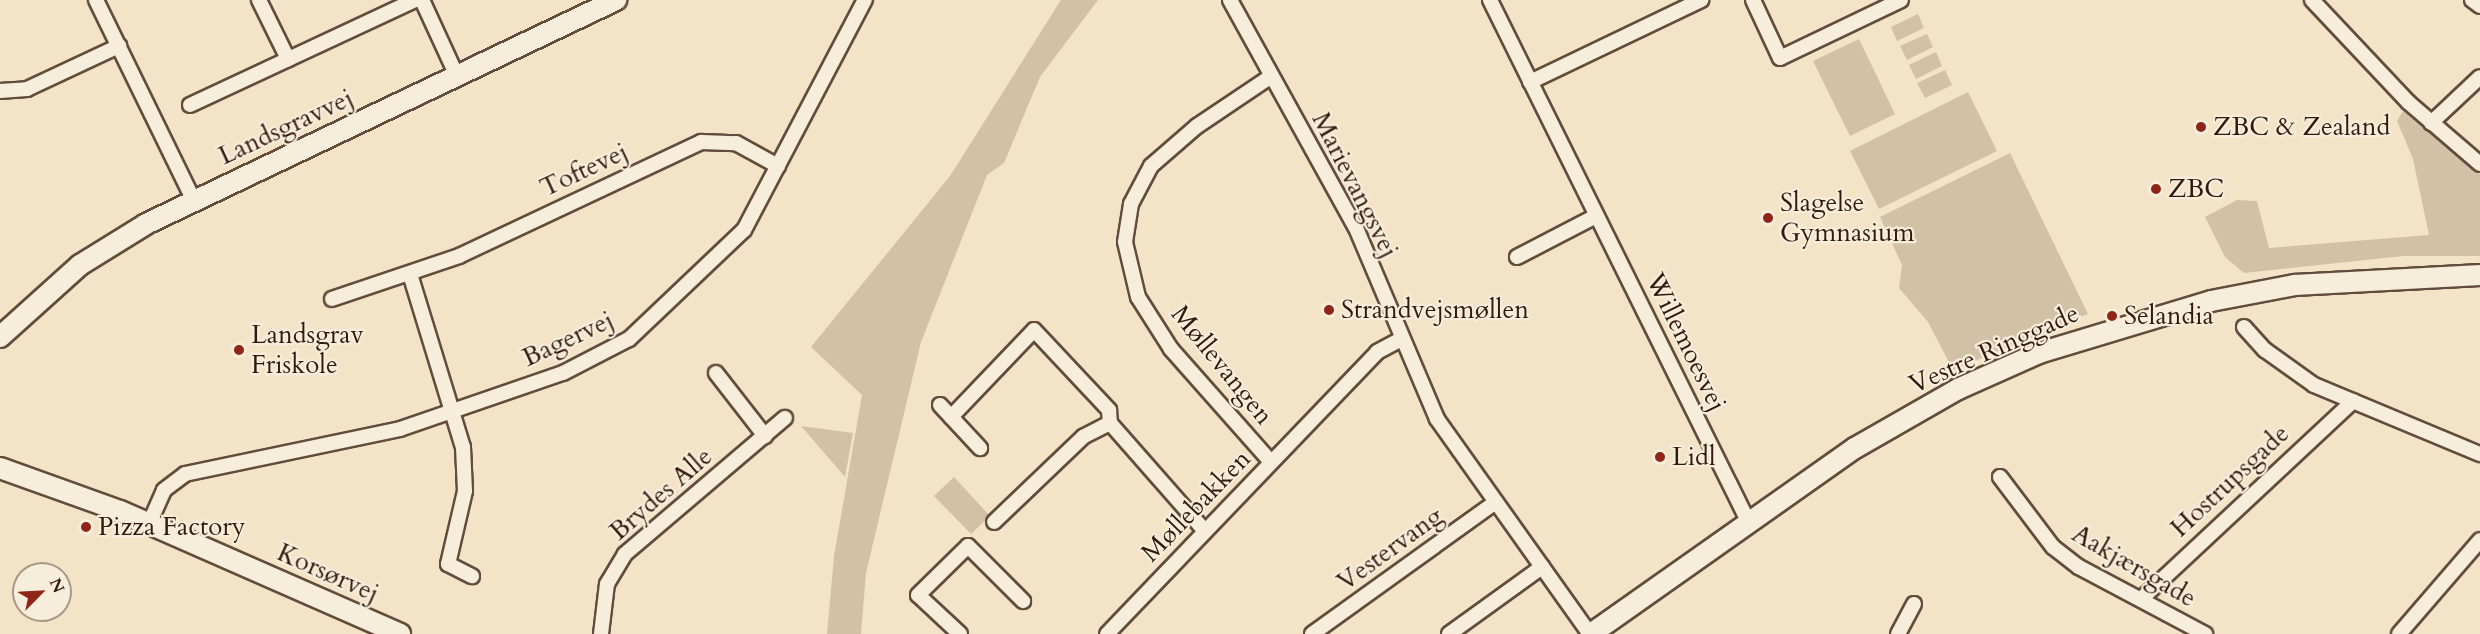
<!DOCTYPE html>
<html>
<head>
<meta charset="utf-8">
<style>
	body { margin:0 }
	#map { position:relative; width:2480px; height:634px; overflow:hidden; background:#f3e3c7; font-family:Cardo,serif }
	div>[style] { position:absolute }
	.green>* { inset:0; background:#d2c1a7 }
	.roads { filter:drop-shadow(2px 0 #624c3b) drop-shadow(-2px 0 #624c3b) drop-shadow(0 2px #624c3b) drop-shadow(0 -2px #624c3b) }
	.street>* { height:14px; margin:-7px; padding:0 7px; transform-origin:7px; border-radius:7px; background:#f7eddb }
	.secondary>* { height:20px; margin:-10px; padding:0 10px; transform-origin:10px; border-radius:10px; background:#f7eddb }
	.dots>* { width:16px; height:16px; translate:-50% -50%; box-sizing:border-box; border:3px solid #f7eddb; border-radius:50% }
	span { translate:-50% -50%; white-space:nowrap; text-align:center; line-height:1.15; -webkit-text-stroke:4.5px #f7eddb; paint-order:stroke }
	.street-label { font-size:26px; color:#32190c }
	.poi-label { font-size:26px; color:#32190c }
	.left { translate:0 -50%; text-align:left }
	.north { position:absolute; left:12px; top:562px; width:60px; height:60px; box-sizing:border-box; background:#f7eddb; border:2px solid #a89888; border-radius:50%; rotate:66deg; font-size:16px; font-weight:700; line-height:24px; text-align:center; color:#32190c }
	.north::after { content:''; display:block; margin:auto; width:21px; height:27px; background:#8f2418; clip-path:polygon(50% 0,100% 100%,50% 72%,0 100%) }
</style>
</head>
<body>
<div id="map">
	<div class="green">
		<i style="clip-path:polygon(1061px 0,1098px 0,1040px 77px,1004px 163px,987px 175px,921px 342px,866px 573px,861px 634px,827px 634px,834px 556px,862px 395px,811px 347px,950px 176px)"></i>
		<i style="clip-path:polygon(1918px 14px,1924px 28px,1897px 41px,1891px 27px)"></i>
		<i style="clip-path:polygon(1927px 34px,1933px 47px,1907px 60px,1900px 46px)"></i>
		<i style="clip-path:polygon(1859px 39px,1895px 114px,1850px 136px,1813px 61px)"></i>
		<i style="clip-path:polygon(1936px 52px,1942px 66px,1916px 79px,1909px 65px)"></i>
		<i style="clip-path:polygon(1945px 70px,1952px 85px,1925px 98px,1917px 83px)"></i>
		<i style="clip-path:polygon(1968px 92px,1997px 151px,1879px 209px,1850px 151px)"></i>
		<i style="clip-path:polygon(2403px 111px,2480px 174px,2480px 256px,2403px 256px,2244px 273px,2225px 257px,2205px 217px,2237px 200px,2257px 201px,2269px 248px,2429px 235px,2413px 159px,2397px 121px)"></i>
		<i style="clip-path:polygon(2010px 153px,2088px 314px,1953px 370px,1928px 322px,1899px 288px,1902px 265px,1880px 217px)"></i>
		<i style="clip-path:polygon(801px 426px,853px 433px,845px 477px)"></i>
		<i style="clip-path:polygon(954px 477px,990px 516px,971px 534px,934px 496px)"></i>
	</div>
	<div class="roads">
		<div class="street">
			<i style="left:96px;top:0;width:224px;rotate:64deg"></i>
			<i style="left:259px;top:0;width:66px;rotate:63.8deg"></i>
			<i style="left:422px;top:0;width:84px;rotate:65.3deg"></i>
			<i style="left:1230px;top:0;width:260px;rotate:61.1deg"></i>
			<i style="left:1356px;top:228px;width:207px;rotate:67deg"></i>
			<i style="left:1437px;top:419px;width:264px;rotate:54.6deg"></i>
			<i style="left:1490px;top:0;width:584px;rotate:63.65deg"></i>
			<i style="left:1753px;top:0;width:64px;rotate:65deg"></i>
			<i style="left:1780px;top:58px;width:134px;rotate:-25.6deg"></i>
			<i style="left:2312px;top:0;width:140px;rotate:46.7deg"></i>
			<i style="left:2408px;top:102px;width:95px;rotate:40.7deg"></i>
			<i style="left:2472px;top:0;width:10px;rotate:37deg"></i>
			<i style="left:1270px;top:77px;width:88px;rotate:146.1deg"></i>
			<i style="left:1197px;top:126px;width:61px;rotate:139deg"></i>
			<i style="left:1151px;top:166px;width:43px;rotate:117.8deg"></i>
			<i style="left:1131px;top:204px;width:38px;rotate:99deg"></i>
			<i style="left:1125px;top:242px;width:57px;rotate:76.7deg"></i>
			<i style="left:1138px;top:297px;width:62px;rotate:57.6deg"></i>
			<i style="left:1171px;top:349px;width:151px;rotate:48.5deg"></i>
			<i style="left:1530px;top:82px;width:190px;rotate:-25.6deg"></i>
			<i style="left:0;top:91px;width:27px;rotate:-4deg"></i>
			<i style="left:27px;top:89px;width:102px;rotate:-25.1deg"></i>
			<i style="left:190px;top:105px;width:248px;rotate:-25deg"></i>
			<i style="left:2431px;top:123px;width:67px;rotate:-43.2deg"></i>
			<i style="left:1517px;top:257px;width:89px;rotate:-27.4deg"></i>
			<i style="left:410px;top:274px;width:181px;rotate:73deg"></i>
			<i style="left:463px;top:447px;width:44px;rotate:87.4deg"></i>
			<i style="left:465px;top:491px;width:75px;rotate:103.1deg"></i>
			<i style="left:448px;top:564px;width:27px;rotate:27deg"></i>
			<i style="left:332px;top:299px;width:134px;rotate:-18.7deg"></i>
			<i style="left:459px;top:256px;width:268px;rotate:-25.2deg"></i>
			<i style="left:701px;top:142px;width:35px;rotate:2deg"></i>
			<i style="left:736px;top:143px;width:48px;rotate:28.7deg"></i>
			<i style="left:2244px;top:327px;width:31px;rotate:48deg"></i>
			<i style="left:2265px;top:350px;width:60px;rotate:35.5deg"></i>
			<i style="left:2314px;top:385px;width:180px;rotate:22.6deg"></i>
			<i style="left:716px;top:373px;width:80px;rotate:52.1deg"></i>
			<i style="left:940px;top:405px;width:59px;rotate:47.1deg"></i>
			<i style="left:951px;top:417px;width:120px;rotate:-46.3deg"></i>
			<i style="left:1034px;top:330px;width:110px;rotate:46.8deg"></i>
			<i style="left:1109px;top:410px;width:13px;rotate:86deg"></i>
			<i style="left:1110px;top:423px;width:30px;rotate:153deg"></i>
			<i style="left:1083px;top:437px;width:123px;rotate:136.3deg"></i>
			<i style="left:1110px;top:423px;width:144px;rotate:48.7deg"></i>
			<i style="left:2000px;top:477px;width:88px;rotate:52.9deg"></i>
			<i style="left:2053px;top:547px;width:33px;rotate:38deg"></i>
			<i style="left:2079px;top:567px;width:143px;rotate:28deg"></i>
			<i style="left:149px;top:524px;width:37px;rotate:-66deg"></i>
			<i style="left:164px;top:490px;width:26px;rotate:-37deg"></i>
			<i style="left:185px;top:474px;width:220px;rotate:-11.8deg"></i>
			<i style="left:400px;top:429px;width:172px;rotate:-19deg"></i>
			<i style="left:563px;top:373px;width:74px;rotate:-27.3deg"></i>
			<i style="left:629px;top:339px;width:158px;rotate:-43.5deg"></i>
			<i style="left:744px;top:230px;width:260px;rotate:-62.3deg"></i>
			<i style="left:2141px;top:599px;width:290px;rotate:-43deg"></i>
			<i style="left:601px;top:634px;width:50px;rotate:-83.2deg"></i>
			<i style="left:607px;top:584px;width:35px;rotate:-59deg"></i>
			<i style="left:625px;top:554px;width:210px;rotate:-40.4deg"></i>
			<i style="left:960px;top:634px;width:57px;rotate:-137.1deg"></i>
			<i style="left:918px;top:595px;width:70px;rotate:-44.4deg"></i>
			<i style="left:968px;top:546px;width:78px;rotate:45deg"></i>
			<i style="left:1107px;top:634px;width:390px;rotate:-46.2deg"></i>
			<i style="left:1377px;top:352px;width:26px;rotate:-28deg"></i>
			<i style="left:1312px;top:634px;width:226px;rotate:-35.7deg"></i>
			<i style="left:1449px;top:634px;width:115px;rotate:-35.8deg"></i>
			<i style="left:1898px;top:634px;width:34px;rotate:-62deg"></i>
			<i style="left:2399px;top:634px;width:124px;rotate:-49.2deg"></i>
		</div>
		<div class="secondary">
			<i style="left:0;top:337px;width:108px;rotate:-42deg"></i>
			<i style="left:80px;top:265px;width:78px;rotate:-31.8deg"></i>
			<i style="left:146px;top:224px;width:521px;rotate:-25.48deg"></i>
			<i style="left:0;top:468px;width:127px;rotate:19.7deg"></i>
			<i style="left:120px;top:511px;width:306px;rotate:23.7deg"></i>
			<i style="left:1591px;top:634px;width:323px;rotate:-35.2deg"></i>
			<i style="left:1855px;top:448px;width:119px;rotate:-29.8deg"></i>
			<i style="left:1958px;top:389px;width:89px;rotate:-24deg"></i>
			<i style="left:2039px;top:353px;width:180px;rotate:-16.8deg"></i>
			<i style="left:2211px;top:301px;width:86px;rotate:-10.8deg"></i>
			<i style="left:2295px;top:285px;width:185px;rotate:-3.1deg"></i>
		</div>
	</div>
	<div class="dots">
		<i style="left:2201px;top:127px;background:#8f2418"></i>
		<i style="left:2156px;top:189px;background:#8f2418"></i>
		<i style="left:1768px;top:218px;background:#8f2418"></i>
		<i style="left:1329px;top:310px;background:#8f2418"></i>
		<i style="left:2112px;top:316px;background:#8f2418"></i>
		<i style="left:239px;top:350px;background:#8f2418"></i>
		<i style="left:1660px;top:457px;background:#8f2418"></i>
		<i style="left:86px;top:527px;background:#8f2418"></i>
	</div>
	<div class="street-label">
		<span style="left:286px;top:127px;rotate:-25deg">Landsgravvej</span>
		<span style="left:584px;top:170px;rotate:-25deg">Toftevej</span>
		<span style="left:1355px;top:185px;rotate:63deg">Marievangsvej</span>
		<span style="left:568px;top:339px;rotate:-25deg">Bagervej</span>
		<span style="left:1686px;top:342px;rotate:64deg">Willemoesvej</span>
		<span style="left:1994px;top:349px;rotate:-24deg">Vestre Ringgade</span>
		<span style="left:1222px;top:365px;rotate:51deg">Møllevangen</span>
		<span style="left:2230px;top:481px;rotate:-43deg">Hostrupsgade</span>
		<span style="left:661px;top:494px;rotate:-41deg">Brydes Alle</span>
		<span style="left:1196px;top:506px;rotate:-46deg">Møllebakken</span>
		<span style="left:1390px;top:549px;rotate:-36deg">Vestervang</span>
		<span style="left:2134px;top:566px;rotate:30deg">Aakjærsgade</span>
		<span style="left:328px;top:573px;rotate:24deg">Korsørvej</span>
	</div>
	<div class="poi-label">
		<span class="left" style="left:2213px;top:127px">ZBC &amp; Zealand</span>
		<span class="left" style="left:2168px;top:189px">ZBC</span>
		<span class="left" style="left:1780px;top:218px">Slagelse<br>Gymnasium</span>
		<span class="left" style="left:1341px;top:310px">Strandvejsmøllen</span>
		<span class="left" style="left:2124px;top:316px">Selandia</span>
		<span class="left" style="left:251px;top:350px">Landsgrav<br>Friskole</span>
		<span class="left" style="left:1672px;top:457px">Lidl</span>
		<span class="left" style="left:98px;top:527px">Pizza Factory</span>
	</div>
	<div class="north">N</div>
</div>
</body>
</html>
